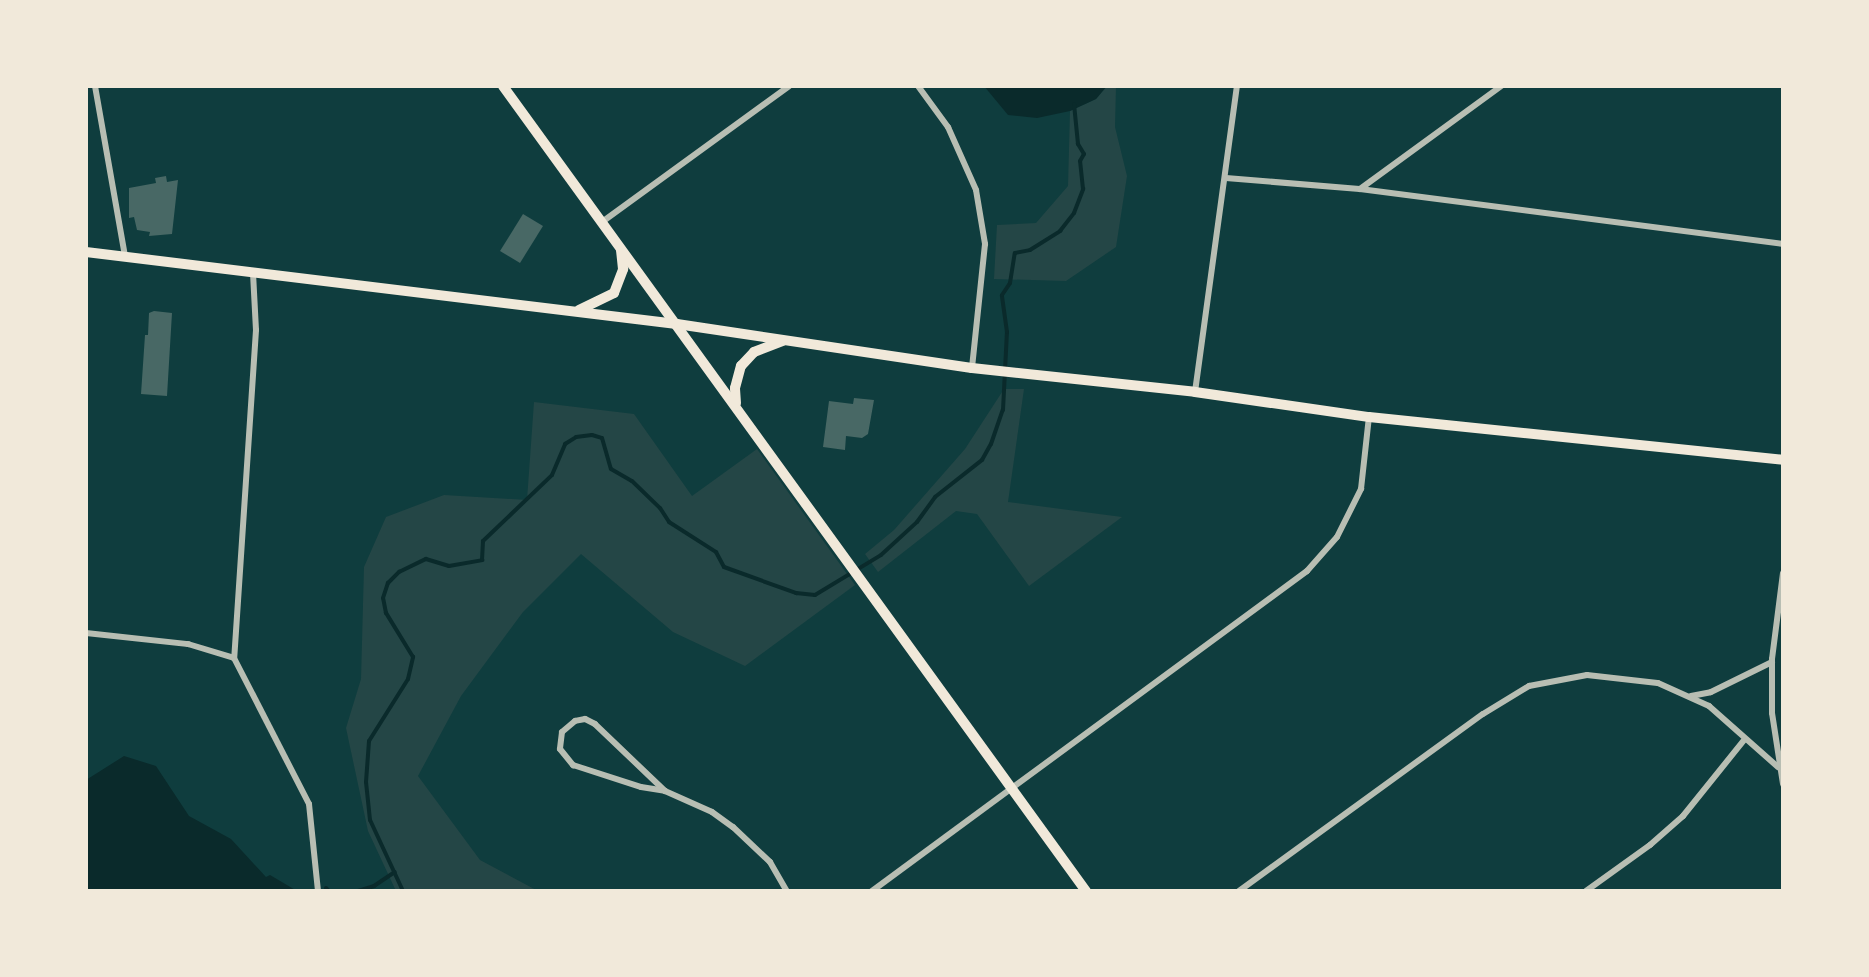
<!DOCTYPE html>
<html>
<head>
<meta charset="utf-8">
<style>
	body { margin:0 }
	#map { position:relative; width:1869px; height:977px; overflow:hidden; background:#0f3d3e; font-family:Signika,sans-serif }
	div>[style] { position:absolute }
	.green>* { inset:0; background:#244646 }
	.water>* { inset:0; background:#0a2a2b }
	.stream>* { height:4px; margin:-2px; padding:0 2px; transform-origin:2px; border-radius:2px; background:#0a2a2b }
	.building>* { inset:0; background:#486865 }
	.minor>* { height:6px; margin:-3px; padding:0 3px; transform-origin:3px; border-radius:3px; background:#b8beb3 }
	.primary>* { height:10px; margin:-5px; padding:0 5px; transform-origin:5px; border-radius:5px; background:#f1e9da }
	span { translate:-50% -50%; white-space:nowrap; text-align:center; line-height:1.15; -webkit-text-stroke:8px #f1e9da; paint-order:stroke }
	.frame { position:absolute; inset:0; border:88px solid #f1e9da; pointer-events:none }
</style>
</head>
<body>
<div id="map">
	<div class="green">
		<i style="clip-path:polygon(1107px 86px,1116px 86px,1115px 127px,1127px 176px,1116px 247px,1066px 281px,994px 279px,997px 225px,1036px 223px,1068px 186px,1070px 111px,1096px 99px)"></i>
		<i style="clip-path:polygon(1004px 389px,1024px 389px,1008px 502px,1122px 517px,1029px 586px,977px 514px,956px 511px,878px 572px,865px 554px,894px 530px,965px 449px)"></i>
		<i style="clip-path:polygon(534px 402px,634px 414px,692px 496px,757px 449px,855px 585px,745px 666px,673px 632px,581px 554px,523px 612px,461px 696px,418px 776px,480px 860px,538px 891px,396px 891px,368px 831px,346px 728px,361px 679px,364px 567px,386px 517px,444px 495px,527px 500px)"></i>
	</div>
	<div class="water">
		<i style="clip-path:polygon(984px 86px,1107px 86px,1096px 99px,1070px 111px,1037px 118px,1008px 115px)"></i>
		<i style="clip-path:polygon(124px 756px,156px 766px,189px 816px,231px 839px,266px 877px,270px 875px,297px 891px,86px 891px,86px 780px)"></i>
	</div>
	<div class="stream">
		<i style="left:326px;top:888px;width:4px;rotate:45deg"></i>
		<i style="left:358px;top:891px;width:17px;rotate:-17deg"></i>
		<i style="left:374px;top:886px;width:25px;rotate:-34deg"></i>
		<i style="left:403px;top:891px;width:78px;rotate:-114.9deg"></i>
		<i style="left:370px;top:820px;width:38px;rotate:-96deg"></i>
		<i style="left:366px;top:782px;width:41px;rotate:-85.8deg"></i>
		<i style="left:369px;top:741px;width:73px;rotate:-57.8deg"></i>
		<i style="left:408px;top:679px;width:23px;rotate:-77deg"></i>
		<i style="left:413px;top:657px;width:52px;rotate:-121.5deg"></i>
		<i style="left:386px;top:613px;width:15px;rotate:-101deg"></i>
		<i style="left:383px;top:598px;width:16px;rotate:-72deg"></i>
		<i style="left:388px;top:583px;width:16px;rotate:-45deg"></i>
		<i style="left:399px;top:572px;width:30px;rotate:-26deg"></i>
		<i style="left:426px;top:559px;width:24px;rotate:17deg"></i>
		<i style="left:449px;top:566px;width:34px;rotate:-10deg"></i>
		<i style="left:482px;top:560px;width:19px;rotate:-87deg"></i>
		<i style="left:483px;top:541px;width:95px;rotate:-43.7deg"></i>
		<i style="left:552px;top:475px;width:34px;rotate:-67deg"></i>
		<i style="left:565px;top:444px;width:13px;rotate:-32deg"></i>
		<i style="left:576px;top:437px;width:16px;rotate:-7deg"></i>
		<i style="left:592px;top:435px;width:10px;rotate:17deg"></i>
		<i style="left:602px;top:438px;width:32px;rotate:74deg"></i>
		<i style="left:611px;top:469px;width:24px;rotate:30deg"></i>
		<i style="left:632px;top:481px;width:39px;rotate:44deg"></i>
		<i style="left:660px;top:508px;width:17px;rotate:57deg"></i>
		<i style="left:669px;top:522px;width:56px;rotate:32.6deg"></i>
		<i style="left:716px;top:552px;width:17px;rotate:62deg"></i>
		<i style="left:724px;top:567px;width:77px;rotate:19.9deg"></i>
		<i style="left:796px;top:593px;width:19px;rotate:6deg"></i>
		<i style="left:815px;top:595px;width:77px;rotate:-31.2deg"></i>
		<i style="left:881px;top:555px;width:49px;rotate:-42.5deg"></i>
		<i style="left:917px;top:522px;width:31px;rotate:-54deg"></i>
		<i style="left:935px;top:497px;width:60px;rotate:-38.2deg"></i>
		<i style="left:982px;top:460px;width:18px;rotate:-61deg"></i>
		<i style="left:991px;top:444px;width:36px;rotate:-71deg"></i>
		<i style="left:1003px;top:410px;width:78px;rotate:-87.1deg"></i>
		<i style="left:1007px;top:332px;width:37px;rotate:-98deg"></i>
		<i style="left:1002px;top:295px;width:14px;rotate:-56deg"></i>
		<i style="left:1010px;top:283px;width:30px;rotate:-81deg"></i>
		<i style="left:1015px;top:253px;width:15px;rotate:-11deg"></i>
		<i style="left:1030px;top:250px;width:36px;rotate:-32deg"></i>
		<i style="left:1060px;top:231px;width:23px;rotate:-52deg"></i>
		<i style="left:1074px;top:213px;width:26px;rotate:-69deg"></i>
		<i style="left:1083px;top:189px;width:28px;rotate:-96deg"></i>
		<i style="left:1080px;top:161px;width:8px;rotate:-60deg"></i>
		<i style="left:1084px;top:154px;width:12px;rotate:-121deg"></i>
		<i style="left:1078px;top:144px;width:40px;rotate:-95.7deg"></i>
	</div>
	<div class="building">
		<i style="clip-path:polygon(166px 176px,167px 182px,178px 180px,172px 234px,149px 236px,150px 232px,137px 230px,134px 217px,129px 218px,129px 188px,156px 183px,155px 178px)"></i>
		<i style="clip-path:polygon(523px 214px,543px 226px,520px 263px,500px 251px)"></i>
		<i style="clip-path:polygon(154px 311px,172px 313px,167px 396px,141px 394px,145px 335px,148px 335px,149px 313px)"></i>
		<i style="clip-path:polygon(854px 398px,874px 400px,868px 434px,862px 438px,846px 436px,845px 450px,823px 447px,829px 401px,853px 404px)"></i>
	</div>
	<div class="minor">
		<i style="left:95px;top:86px;width:174px;rotate:80deg"></i>
		<i style="left:918px;top:86px;width:51px;rotate:53.8deg"></i>
		<i style="left:948px;top:127px;width:69px;rotate:66deg"></i>
		<i style="left:976px;top:190px;width:55px;rotate:80.5deg"></i>
		<i style="left:985px;top:244px;width:125px;rotate:96deg"></i>
		<i style="left:1226px;top:178px;width:134px;rotate:4.7deg"></i>
		<i style="left:1360px;top:189px;width:427px;rotate:7.4deg"></i>
		<i style="left:1360px;top:189px;width:175px;rotate:-36.1deg"></i>
		<i style="left:602px;top:222px;width:231px;rotate:-36deg"></i>
		<i style="left:253px;top:273px;width:57px;rotate:87deg"></i>
		<i style="left:256px;top:330px;width:329px;rotate:93.8deg"></i>
		<i style="left:234px;top:658px;width:164px;rotate:62.8deg"></i>
		<i style="left:309px;top:804px;width:87px;rotate:84.1deg"></i>
		<i style="left:1195px;top:392px;width:309px;rotate:-82.2deg"></i>
		<i style="left:1783px;top:573px;width:87px;rotate:97.3deg"></i>
		<i style="left:1772px;top:659px;width:54px;rotate:90deg"></i>
		<i style="left:1772px;top:713px;width:72px;rotate:81.2deg"></i>
		<i style="left:86px;top:633px;width:103px;rotate:6.2deg"></i>
		<i style="left:188px;top:644px;width:48px;rotate:16.9deg"></i>
		<i style="left:1691px;top:696px;width:20px;rotate:-11deg"></i>
		<i style="left:1711px;top:692px;width:68px;rotate:-26.2deg"></i>
		<i style="left:665px;top:791px;width:97px;rotate:-136.3deg"></i>
		<i style="left:595px;top:724px;width:11px;rotate:-153deg"></i>
		<i style="left:585px;top:719px;width:10px;rotate:169deg"></i>
		<i style="left:575px;top:721px;width:17px;rotate:140deg"></i>
		<i style="left:562px;top:732px;width:17px;rotate:97deg"></i>
		<i style="left:560px;top:749px;width:21px;rotate:51deg"></i>
		<i style="left:573px;top:765px;width:71px;rotate:17.9deg"></i>
		<i style="left:641px;top:787px;width:24px;rotate:9deg"></i>
		<i style="left:665px;top:791px;width:51px;rotate:24.1deg"></i>
		<i style="left:712px;top:812px;width:26px;rotate:36deg"></i>
		<i style="left:733px;top:827px;width:51px;rotate:43.4deg"></i>
		<i style="left:770px;top:862px;width:34px;rotate:60deg"></i>
		<i style="left:872px;top:891px;width:540px;rotate:-36.34deg"></i>
		<i style="left:1307px;top:571px;width:45px;rotate:-48.6deg"></i>
		<i style="left:1337px;top:537px;width:54px;rotate:-63.4deg"></i>
		<i style="left:1361px;top:489px;width:72px;rotate:-83.7deg"></i>
		<i style="left:1239px;top:891px;width:301px;rotate:-36deg"></i>
		<i style="left:1483px;top:714px;width:54px;rotate:-31.3deg"></i>
		<i style="left:1529px;top:686px;width:59px;rotate:-10.7deg"></i>
		<i style="left:1587px;top:675px;width:71px;rotate:6.4deg"></i>
		<i style="left:1658px;top:683px;width:56px;rotate:24.3deg"></i>
		<i style="left:1709px;top:706px;width:92px;rotate:41.5deg"></i>
		<i style="left:1586px;top:891px;width:79px;rotate:-35.7deg"></i>
		<i style="left:1650px;top:845px;width:44px;rotate:-41.3deg"></i>
		<i style="left:1683px;top:816px;width:97px;rotate:-51.2deg"></i>
	</div>
	<div class="primary">
		<i style="left:503px;top:86px;width:994px;rotate:54.09deg"></i>
		<i style="left:86px;top:252px;width:595px;rotate:6.95deg"></i>
		<i style="left:677px;top:324px;width:298px;rotate:8.5deg"></i>
		<i style="left:972px;top:368px;width:224px;rotate:6.1deg"></i>
		<i style="left:1195px;top:392px;width:176px;rotate:8.2deg"></i>
		<i style="left:1369px;top:417px;width:416px;rotate:5.9deg"></i>
		<i style="left:579px;top:310px;width:39px;rotate:-26deg"></i>
		<i style="left:614px;top:293px;width:26px;rotate:-69deg"></i>
		<i style="left:623px;top:269px;width:19px;rotate:-96deg"></i>
		<i style="left:736px;top:403px;width:15px;rotate:-94deg"></i>
		<i style="left:735px;top:388px;width:23px;rotate:-75deg"></i>
		<i style="left:741px;top:366px;width:19px;rotate:-47deg"></i>
		<i style="left:754px;top:352px;width:31px;rotate:-21deg"></i>
	</div>
	<div class="frame"></div>
</div>
</body>
</html>
